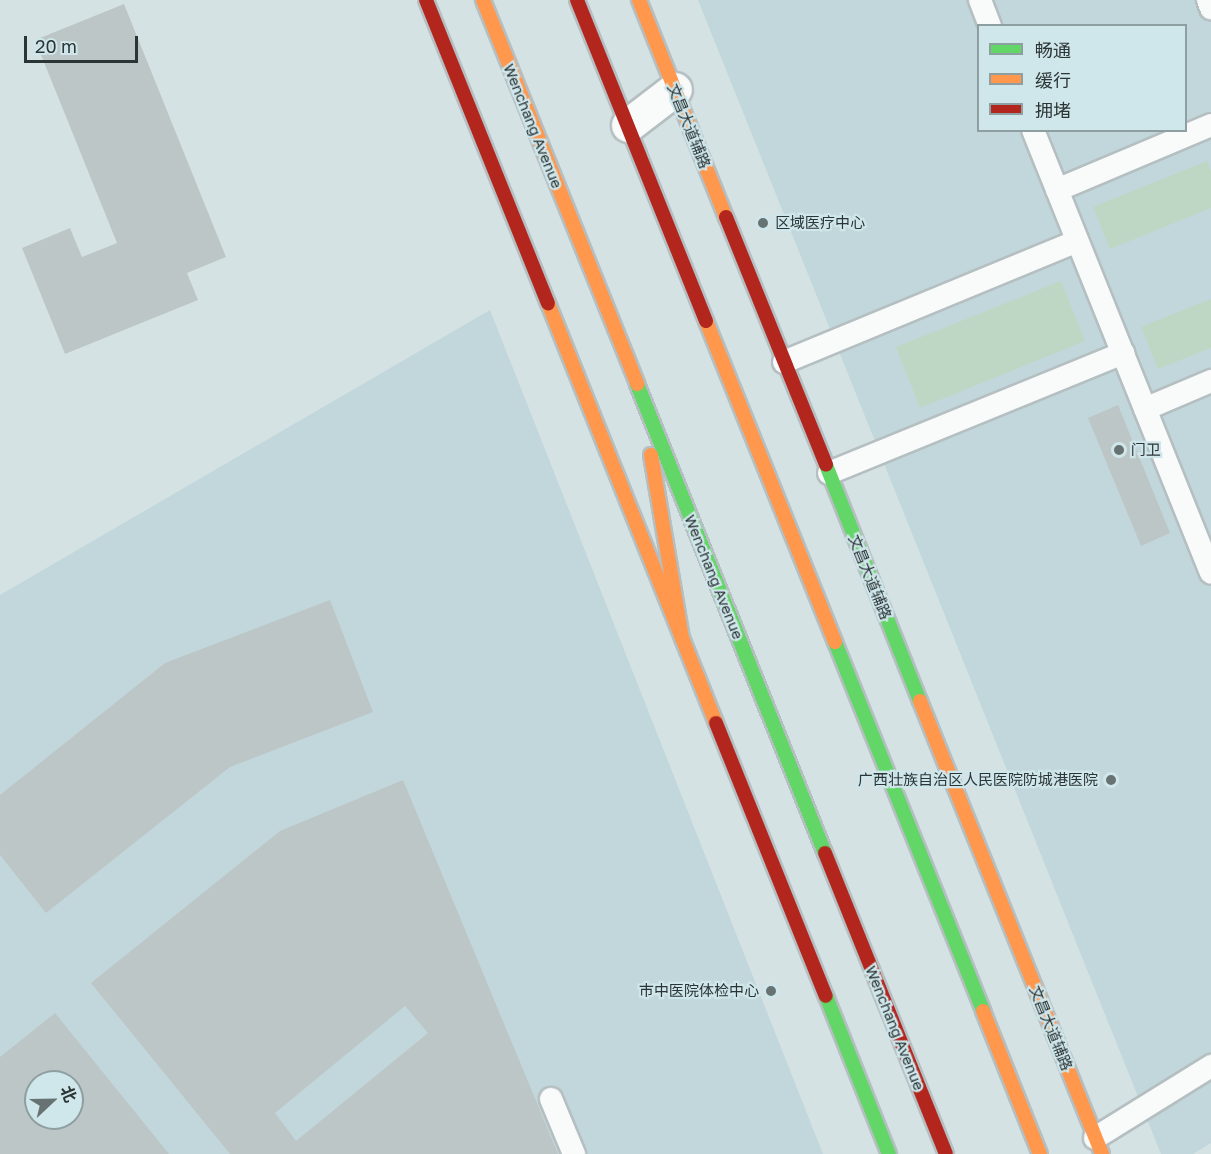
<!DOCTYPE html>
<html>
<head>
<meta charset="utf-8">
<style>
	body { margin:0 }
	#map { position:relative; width:1211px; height:1154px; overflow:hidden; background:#d5e2e4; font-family:"Golos Text","Noto Sans SC",sans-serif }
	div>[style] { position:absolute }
	.built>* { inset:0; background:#c1d7db }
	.green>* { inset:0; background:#bed7c4 }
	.building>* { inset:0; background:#bdc6c6 }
	.roads { filter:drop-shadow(2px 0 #b5bfc1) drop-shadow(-2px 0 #b5bfc1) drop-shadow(0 2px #b5bfc1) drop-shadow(0 -2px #b5bfc1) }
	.lane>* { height:22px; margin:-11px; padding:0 11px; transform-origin:11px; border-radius:11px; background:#f9fbfb }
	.street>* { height:33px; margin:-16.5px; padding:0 16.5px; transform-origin:16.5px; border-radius:16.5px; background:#f9fbfb }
	.fast>* { height:14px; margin:-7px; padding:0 7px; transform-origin:7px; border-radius:7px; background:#63d668 }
	.slow>* { height:14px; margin:-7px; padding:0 7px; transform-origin:7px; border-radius:7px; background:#ff974d }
	.jam>* { height:14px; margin:-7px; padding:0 7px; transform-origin:7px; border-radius:7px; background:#b3261e }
	.dots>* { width:16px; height:16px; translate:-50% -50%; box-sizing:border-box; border:3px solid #cfe6ea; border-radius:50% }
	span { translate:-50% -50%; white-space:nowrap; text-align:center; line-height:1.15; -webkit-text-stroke:4.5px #cfe6ea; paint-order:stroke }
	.street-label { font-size:15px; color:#2c3536 }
	.poi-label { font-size:15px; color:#2c3536 }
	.left { translate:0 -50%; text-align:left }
	.right { translate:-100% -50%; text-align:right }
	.legend { position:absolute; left:977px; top:24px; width:210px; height:108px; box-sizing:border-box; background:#cfe6ea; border:2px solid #8e9fa2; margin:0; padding:8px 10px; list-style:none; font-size:18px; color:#2c3536 }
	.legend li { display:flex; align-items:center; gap:12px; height:30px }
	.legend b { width:30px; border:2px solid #8e9fa2 }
	.north { position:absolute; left:24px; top:1070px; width:60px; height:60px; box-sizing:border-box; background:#cfe6ea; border:2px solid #8e9fa2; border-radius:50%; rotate:68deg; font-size:16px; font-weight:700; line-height:24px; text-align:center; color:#2c3536 }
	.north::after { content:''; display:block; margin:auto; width:21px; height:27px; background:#677273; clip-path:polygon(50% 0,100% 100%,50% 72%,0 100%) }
	.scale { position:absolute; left:24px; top:36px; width:114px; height:27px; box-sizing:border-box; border:3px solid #2c3536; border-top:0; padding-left:8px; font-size:18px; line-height:21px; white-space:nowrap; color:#2c3536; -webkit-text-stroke:4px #cfe6ea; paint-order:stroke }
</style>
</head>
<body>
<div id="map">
	<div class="built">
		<i style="clip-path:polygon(evenodd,698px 0,1211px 0,1211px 1143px,1193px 1154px,1161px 1154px,698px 0,978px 26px,1186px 26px,1186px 130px,978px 130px,978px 26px)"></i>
		<i style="clip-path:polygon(evenodd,490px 310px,823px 1154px,0 1154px,0 595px,490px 310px,36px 1082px,72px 1082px,72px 1118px,36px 1118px,36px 1082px)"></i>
	</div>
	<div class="green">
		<i style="clip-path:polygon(1207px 161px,1211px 172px,1211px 208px,1110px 249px,1093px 207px)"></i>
		<i style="clip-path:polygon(1061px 281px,1085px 341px,920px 408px,896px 347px)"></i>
		<i style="clip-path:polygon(1211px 299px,1211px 348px,1158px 369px,1141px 327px)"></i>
	</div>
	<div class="building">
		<i style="clip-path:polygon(124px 4px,226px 257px,187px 273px,198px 300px,65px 354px,22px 248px,70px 228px,82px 257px,117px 243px,35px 40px)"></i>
		<i style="clip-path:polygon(1118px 405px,1170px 533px,1141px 546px,1088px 418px)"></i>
		<i style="clip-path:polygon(330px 600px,373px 712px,230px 767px,46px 913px,0 855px,0 795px,165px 663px)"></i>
		<i style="clip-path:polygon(evenodd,403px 780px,558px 1154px,230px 1154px,91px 983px,280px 831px,403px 780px,405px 1006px,428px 1033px,296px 1141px,275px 1113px,405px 1006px)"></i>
		<i style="clip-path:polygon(evenodd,55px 1013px,169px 1154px,0 1154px,0 1057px,55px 1013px,36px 1082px,72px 1082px,72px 1118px,36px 1118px,36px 1082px)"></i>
	</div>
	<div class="roads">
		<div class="lane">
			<i style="left:980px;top:0;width:28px;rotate:69deg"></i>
			<i style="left:1208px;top:0;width:9px;rotate:69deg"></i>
			<i style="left:1033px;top:130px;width:477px;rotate:68.1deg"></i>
			<i style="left:1057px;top:190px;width:167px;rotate:-22.9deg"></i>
			<i style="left:784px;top:362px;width:317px;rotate:-22.4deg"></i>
			<i style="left:1145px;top:409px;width:72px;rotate:-23deg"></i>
			<i style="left:829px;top:473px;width:318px;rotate:-22.2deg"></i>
			<i style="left:551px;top:1099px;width:60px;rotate:67.3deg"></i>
			<i style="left:1095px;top:1138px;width:137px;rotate:-31.8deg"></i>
		</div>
		<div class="street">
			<i style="left:628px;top:125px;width:59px;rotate:-37.5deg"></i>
		</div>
		<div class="fast">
			<i style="left:637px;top:384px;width:505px;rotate:68.16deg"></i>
			<i style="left:826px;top:465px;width:254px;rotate:68.3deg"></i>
			<i style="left:835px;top:642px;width:398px;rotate:68.1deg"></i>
			<i style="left:826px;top:996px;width:170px;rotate:68.3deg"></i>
		</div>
		<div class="slow">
			<i style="left:483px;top:0;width:414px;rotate:68.1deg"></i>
			<i style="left:639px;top:0;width:234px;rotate:68.2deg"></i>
			<i style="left:548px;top:303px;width:452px;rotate:68.2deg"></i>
			<i style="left:706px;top:321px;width:346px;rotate:68.1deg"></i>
			<i style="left:651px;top:455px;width:186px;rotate:80.4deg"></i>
			<i style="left:920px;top:701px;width:488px;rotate:68.1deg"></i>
			<i style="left:983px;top:1011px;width:154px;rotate:68.3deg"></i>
		</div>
		<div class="jam">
			<i style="left:426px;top:0;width:327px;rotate:68.1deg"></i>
			<i style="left:577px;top:0;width:346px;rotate:68.1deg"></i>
			<i style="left:726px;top:217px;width:267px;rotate:68deg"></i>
			<i style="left:716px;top:723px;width:294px;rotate:68.1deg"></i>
			<i style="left:825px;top:853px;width:324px;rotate:68.1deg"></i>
		</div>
	</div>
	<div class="dots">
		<i style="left:763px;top:223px;background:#677273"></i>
		<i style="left:1119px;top:450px;background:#677273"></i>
		<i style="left:1111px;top:780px;background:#677273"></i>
		<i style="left:771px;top:991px;background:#677273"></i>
	</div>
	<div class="street-label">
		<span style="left:533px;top:126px;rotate:68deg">Wenchang Avenue</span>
		<span style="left:689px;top:126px;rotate:68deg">文昌大道辅路</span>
		<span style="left:714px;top:577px;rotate:68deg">Wenchang Avenue</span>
		<span style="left:870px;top:577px;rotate:68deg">文昌大道辅路</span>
		<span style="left:895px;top:1028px;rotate:68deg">Wenchang Avenue</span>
		<span style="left:1051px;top:1028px;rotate:68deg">文昌大道辅路</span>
	</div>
	<div class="poi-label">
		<span class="left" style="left:775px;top:223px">区域医疗中心</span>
		<span class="left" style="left:1131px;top:450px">门卫</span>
		<span class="right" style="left:1098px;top:780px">广西壮族自治区人民医院防城港医院</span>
		<span class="right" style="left:759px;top:991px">巿中医院体检中心</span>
	</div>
	<ul class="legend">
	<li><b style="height:8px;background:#63d668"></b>畅通</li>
	<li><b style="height:8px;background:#ff974d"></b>缓行</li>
	<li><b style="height:8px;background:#b3261e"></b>拥堵</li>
	</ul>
	<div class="north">北</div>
	<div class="scale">20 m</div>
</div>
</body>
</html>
